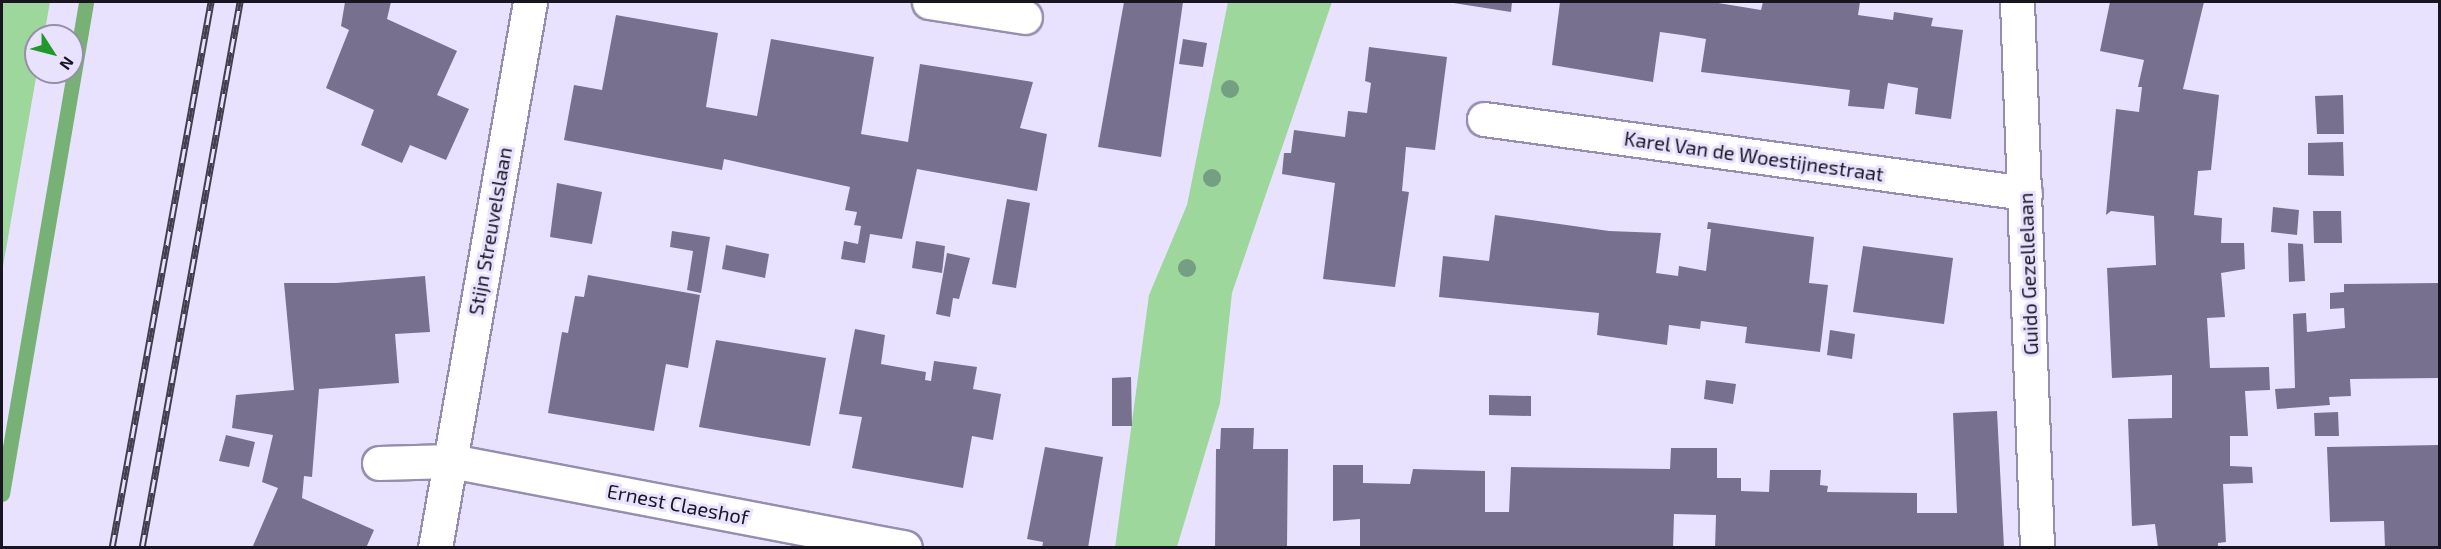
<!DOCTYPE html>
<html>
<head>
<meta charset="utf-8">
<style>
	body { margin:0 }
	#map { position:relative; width:2441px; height:549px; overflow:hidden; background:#e9e2ff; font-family:"Exo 2",sans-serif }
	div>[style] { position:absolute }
	.green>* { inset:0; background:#9dd79b }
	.stream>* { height:15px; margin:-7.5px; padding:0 7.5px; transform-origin:7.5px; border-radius:7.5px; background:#77b175 }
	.building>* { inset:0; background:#77708f }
	.roads { filter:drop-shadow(2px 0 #958eae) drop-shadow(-2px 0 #958eae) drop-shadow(0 2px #958eae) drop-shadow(0 -2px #958eae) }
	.minor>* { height:33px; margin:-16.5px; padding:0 16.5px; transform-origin:16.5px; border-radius:16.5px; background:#fff }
	.rail>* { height:7px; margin-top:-3.5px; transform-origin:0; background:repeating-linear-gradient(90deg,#e9e2ff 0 14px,#423e4d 0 28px); box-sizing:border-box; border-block:2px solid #423e4d }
	.trees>* { width:18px; height:18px; margin:-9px; border-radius:50%; background:#759f82 }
	span { translate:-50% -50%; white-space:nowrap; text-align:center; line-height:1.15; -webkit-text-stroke:6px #e9e2ff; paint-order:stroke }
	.street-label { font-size:20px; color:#181521 }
	.frame { position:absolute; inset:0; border:3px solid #181521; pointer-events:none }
	.north { position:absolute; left:24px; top:24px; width:60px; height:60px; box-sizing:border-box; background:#e9e2ff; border:2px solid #9590a6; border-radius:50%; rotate:126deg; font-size:16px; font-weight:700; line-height:24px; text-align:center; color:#181521 }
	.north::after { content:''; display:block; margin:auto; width:21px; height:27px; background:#219829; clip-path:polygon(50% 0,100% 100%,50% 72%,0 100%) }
</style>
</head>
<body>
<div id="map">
	<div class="green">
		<i style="clip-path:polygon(2px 2px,50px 2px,44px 36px,36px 36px,37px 72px,2px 272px)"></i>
		<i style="clip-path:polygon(1228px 2px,1332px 2px,1232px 293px,1220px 403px,1177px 547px,1115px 548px,1149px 295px,1187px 205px)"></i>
	</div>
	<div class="stream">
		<i style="left:2px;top:494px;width:499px;rotate:-80.3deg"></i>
	</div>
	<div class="building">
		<i style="clip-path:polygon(345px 2px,391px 2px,387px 19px,457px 51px,437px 95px,469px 109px,446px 160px,410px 145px,402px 163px,361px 145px,374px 110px,326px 88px,349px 30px,341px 26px)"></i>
		<i style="clip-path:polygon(1124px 2px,1183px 2px,1161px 157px,1098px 147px)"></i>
		<i style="clip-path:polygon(1447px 2px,1512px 2px,1511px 12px)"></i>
		<i style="clip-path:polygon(1560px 2px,1712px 2px,1761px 10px,1763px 2px,1860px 2px,1858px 15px,1893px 20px,1894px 12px,1933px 18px,1931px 26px,1963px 30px,1951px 119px,1915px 114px,1918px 88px,1888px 83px,1884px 109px,1848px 106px,1850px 90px,1701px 72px,1706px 39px,1682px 35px,1660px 32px,1653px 82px,1552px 65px)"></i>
		<i style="clip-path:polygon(2110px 2px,2204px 2px,2183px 89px,2219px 95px,2211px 170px,2198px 171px,2194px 215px,2222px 218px,2221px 243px,2244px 243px,2245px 269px,2221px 273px,2225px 317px,2207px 318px,2210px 368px,2269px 367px,2270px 390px,2245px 391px,2248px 436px,2230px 436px,2230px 466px,2252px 467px,2253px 483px,2223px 484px,2226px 542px,2218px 543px,2218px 548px,2158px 548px,2155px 524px,2132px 526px,2128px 419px,2172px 418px,2172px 375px,2112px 378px,2107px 268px,2156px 265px,2154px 216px,2111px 211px,2106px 215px,2116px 109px,2139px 112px,2142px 87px,2138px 87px,2144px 60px,2100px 51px)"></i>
		<i style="clip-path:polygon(616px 15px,718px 33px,706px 107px,757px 116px,771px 39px,874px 57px,861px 134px,908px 142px,920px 64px,1033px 82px,1020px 128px,1047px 134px,1037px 191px,917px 169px,902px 239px,870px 234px,865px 263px,841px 259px,844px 241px,858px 244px,861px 226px,854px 225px,857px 212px,845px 210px,850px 187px,724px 159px,722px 170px,564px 140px,574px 85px,602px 90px)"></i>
		<i style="clip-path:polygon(1183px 39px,1207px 43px,1203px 67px,1179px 64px)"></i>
		<i style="clip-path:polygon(1369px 47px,1447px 57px,1435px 150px,1406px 147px,1402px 191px,1409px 192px,1395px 287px,1323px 279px,1335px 183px,1282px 174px,1284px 153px,1291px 153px,1294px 130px,1345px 137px,1348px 111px,1367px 113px,1371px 83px,1365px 81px)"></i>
		<i style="clip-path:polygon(2343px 95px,2344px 134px,2317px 134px,2315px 96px)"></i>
		<i style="clip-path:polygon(2343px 142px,2344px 176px,2308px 175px,2308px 143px)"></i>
		<i style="clip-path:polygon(557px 183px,602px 192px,592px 244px,550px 237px)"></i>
		<i style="clip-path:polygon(1007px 199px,1030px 203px,1016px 288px,992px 284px)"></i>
		<i style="clip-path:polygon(2273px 207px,2299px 210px,2297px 235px,2271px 232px)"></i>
		<i style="clip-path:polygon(2313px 211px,2341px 211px,2342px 243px,2314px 243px)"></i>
		<i style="clip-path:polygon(1495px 215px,1609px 231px,1661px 233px,1656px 273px,1678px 276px,1679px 266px,1706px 271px,1711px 229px,1707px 229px,1708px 222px,1814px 237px,1809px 283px,1828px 285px,1820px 352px,1745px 343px,1747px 327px,1701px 321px,1700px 329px,1669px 325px,1667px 345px,1597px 335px,1599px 313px,1439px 297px,1443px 256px,1489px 261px)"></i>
		<i style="clip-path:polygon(672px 231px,710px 237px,701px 293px,687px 290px,693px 251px,670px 247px)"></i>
		<i style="clip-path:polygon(916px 241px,945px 246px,942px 273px,912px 268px)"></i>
		<i style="clip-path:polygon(2288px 243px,2303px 244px,2305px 281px,2289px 282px)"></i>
		<i style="clip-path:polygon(726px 245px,769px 254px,765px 278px,722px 269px)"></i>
		<i style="clip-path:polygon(1863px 246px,1953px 258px,1944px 324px,1853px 312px)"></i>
		<i style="clip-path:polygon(947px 253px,970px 258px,959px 299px,953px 298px,950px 317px,936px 314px)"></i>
		<i style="clip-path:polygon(588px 275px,700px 295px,688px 368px,666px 364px,654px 431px,548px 413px,562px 332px,568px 333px,575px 296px,584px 297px)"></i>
		<i style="clip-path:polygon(425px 276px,430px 332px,395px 334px,399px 383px,319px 389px,312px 477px,304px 476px,302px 498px,374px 530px,366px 548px,252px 548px,278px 488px,262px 482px,273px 435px,232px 428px,236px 395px,294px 390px,284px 283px,336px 283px)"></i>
		<i style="clip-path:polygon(2439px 283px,2439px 378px,2350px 379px,2351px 396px,2329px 397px,2330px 405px,2277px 409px,2275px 389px,2295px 388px,2293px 314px,2306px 313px,2307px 332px,2345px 328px,2344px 308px,2330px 309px,2330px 293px,2344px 292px,2344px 284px)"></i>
		<i style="clip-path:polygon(855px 329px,885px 335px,881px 364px,926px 372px,925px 380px,931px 381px,934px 361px,977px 367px,973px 389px,1001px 394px,993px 440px,972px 436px,963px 488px,852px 468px,862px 417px,839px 414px)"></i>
		<i style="clip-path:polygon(1830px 330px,1855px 334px,1852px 359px,1827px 355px)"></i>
		<i style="clip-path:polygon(716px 340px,826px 358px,810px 446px,699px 427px)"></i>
		<i style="clip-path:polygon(1131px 377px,1132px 426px,1112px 426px,1112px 378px)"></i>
		<i style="clip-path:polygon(1706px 380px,1736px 384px,1733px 404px,1704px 399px)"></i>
		<i style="clip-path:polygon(1489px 395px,1531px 396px,1531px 416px,1489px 415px)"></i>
		<i style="clip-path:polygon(1997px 411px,2004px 548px,1715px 548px,1716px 515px,1674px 514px,1673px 548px,1360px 548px,1360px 519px,1333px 521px,1333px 465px,1363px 465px,1363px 483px,1410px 484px,1413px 469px,1485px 471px,1485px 512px,1509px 512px,1511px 467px,1670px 469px,1671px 448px,1717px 448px,1717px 478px,1741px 478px,1741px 491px,1769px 492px,1770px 470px,1821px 470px,1820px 485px,1828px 486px,1827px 492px,1917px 493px,1917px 513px,1957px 513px,1953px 413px)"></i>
		<i style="clip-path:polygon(2338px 412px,2339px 436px,2315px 436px,2314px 413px)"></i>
		<i style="clip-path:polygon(1221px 428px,1254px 428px,1253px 449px,1288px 449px,1287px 548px,1215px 548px,1216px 449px,1220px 449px)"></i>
		<i style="clip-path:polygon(226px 435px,255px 442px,249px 467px,219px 461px)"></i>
		<i style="clip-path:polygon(2439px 445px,2439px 548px,2385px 548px,2384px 521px,2330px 522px,2327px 447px)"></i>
		<i style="clip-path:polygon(1045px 447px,1103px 457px,1088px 548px,1042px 548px,1043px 542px,1027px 539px)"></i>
	</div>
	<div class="roads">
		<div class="minor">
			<i style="left:929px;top:2px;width:97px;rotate:8.9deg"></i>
			<i style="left:2017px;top:2px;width:546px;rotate:87.9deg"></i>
			<i style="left:1484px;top:119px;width:546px;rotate:7.79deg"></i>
			<i style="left:379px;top:463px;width:72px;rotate:-1.6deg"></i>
			<i style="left:451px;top:461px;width:462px;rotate:10.8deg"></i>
			<i style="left:435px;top:548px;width:554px;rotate:-80.13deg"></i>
		</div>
	</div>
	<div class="rail">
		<i style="left:112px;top:548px;width:555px;rotate:-79.72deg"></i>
		<i style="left:142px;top:548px;width:555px;rotate:-79.82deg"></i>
	</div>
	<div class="trees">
		<i style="left:1230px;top:89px"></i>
		<i style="left:1212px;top:178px"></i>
		<i style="left:1187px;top:268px"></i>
	</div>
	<div class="street-label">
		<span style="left:1754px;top:156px;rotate:8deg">Karel Van de Woestijnestraat</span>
		<span style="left:490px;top:231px;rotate:-80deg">Stijn Streuvelslaan</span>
		<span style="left:2028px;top:274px;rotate:-92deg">Guido Gezellelaan</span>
		<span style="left:678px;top:504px;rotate:11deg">Ernest Claeshof</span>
	</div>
	<div class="frame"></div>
	<div class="north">N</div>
</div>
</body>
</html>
